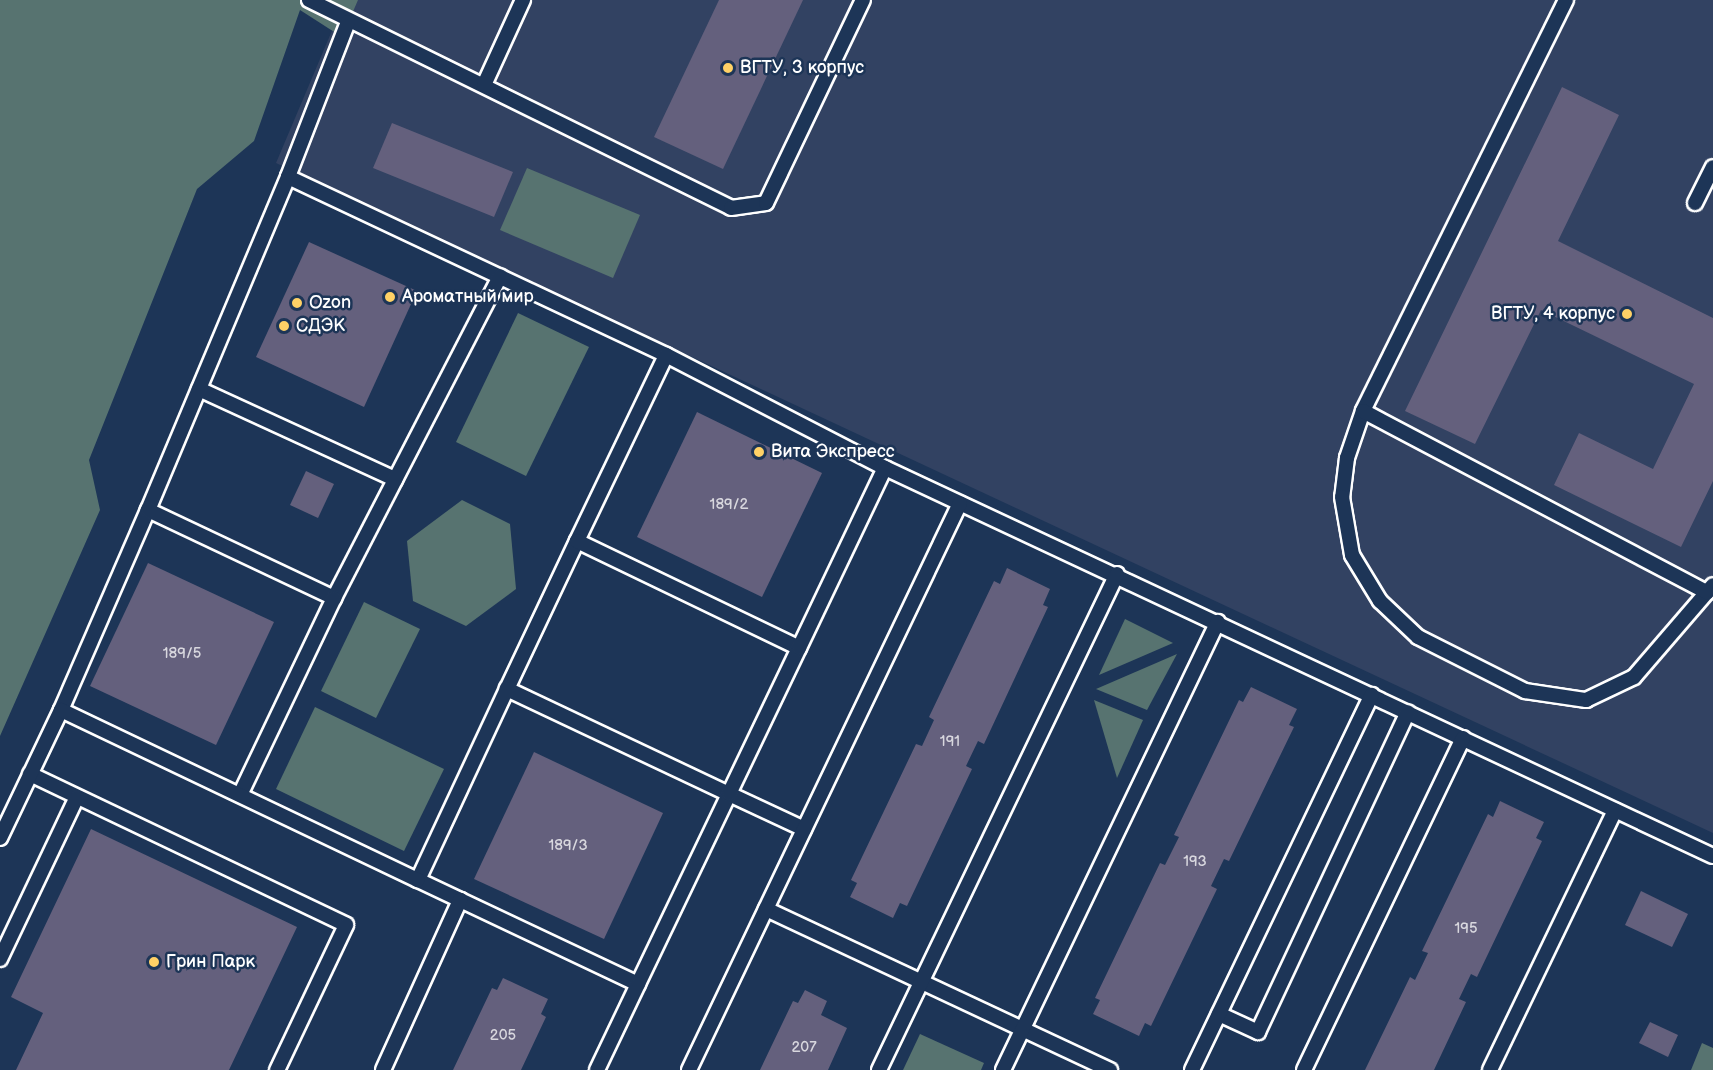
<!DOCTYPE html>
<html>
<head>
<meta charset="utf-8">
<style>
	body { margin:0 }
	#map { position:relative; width:1713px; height:1070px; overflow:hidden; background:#1d3557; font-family:"Balsamiq Sans",sans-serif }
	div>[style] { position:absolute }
	.built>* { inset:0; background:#324262 }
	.green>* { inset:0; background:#577370 }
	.building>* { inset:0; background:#64607d }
	.roads { filter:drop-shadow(2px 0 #fff) drop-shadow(-2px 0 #fff) drop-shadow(0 2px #fff) drop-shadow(0 -2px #fff) }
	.service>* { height:14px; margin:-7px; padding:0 7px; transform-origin:7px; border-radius:7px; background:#1d3557 }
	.dots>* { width:16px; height:16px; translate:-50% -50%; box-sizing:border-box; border:3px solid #1d3557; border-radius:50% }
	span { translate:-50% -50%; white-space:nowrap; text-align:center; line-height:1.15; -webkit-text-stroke:5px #1d3557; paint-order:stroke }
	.number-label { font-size:15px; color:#d8d7de }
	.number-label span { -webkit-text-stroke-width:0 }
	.poi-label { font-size:18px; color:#fff }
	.left { translate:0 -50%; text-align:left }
	.right { translate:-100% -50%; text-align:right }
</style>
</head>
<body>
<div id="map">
	<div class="built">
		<i style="clip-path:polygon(345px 0,1713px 0,1713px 833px,276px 163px)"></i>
	</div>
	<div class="green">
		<i style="clip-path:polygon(0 0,358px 0,342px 37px,300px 10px,254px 141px,197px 189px,89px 460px,100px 510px,0 736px)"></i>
		<i style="clip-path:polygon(527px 168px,640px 215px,613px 278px,500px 230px)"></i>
		<i style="clip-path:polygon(518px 313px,589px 347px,526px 476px,456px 442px)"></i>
		<i style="clip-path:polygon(462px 500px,510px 524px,516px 589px,466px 626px,413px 601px,407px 541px)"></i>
		<i style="clip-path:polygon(364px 602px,420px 629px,376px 718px,321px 691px)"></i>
		<i style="clip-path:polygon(1125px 619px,1173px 643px,1099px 675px)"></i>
		<i style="clip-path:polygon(1177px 654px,1147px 710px,1096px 689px)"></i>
		<i style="clip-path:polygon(1094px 700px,1143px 720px,1117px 778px)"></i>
		<i style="clip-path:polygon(315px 707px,444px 769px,404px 851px,276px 789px)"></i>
		<i style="clip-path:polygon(920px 1034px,984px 1063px,981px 1070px,903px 1070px)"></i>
		<i style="clip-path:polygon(1702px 1043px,1713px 1048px,1713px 1070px,1691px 1070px)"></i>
	</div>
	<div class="building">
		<i style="clip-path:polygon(719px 0,803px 0,723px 169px,654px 137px)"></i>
		<i style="clip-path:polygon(1562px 87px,1619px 115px,1558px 241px,1713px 318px,1713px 481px,1681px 547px,1554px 485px,1579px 433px,1653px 469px,1694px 384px,1541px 310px,1475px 444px,1405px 411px)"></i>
		<i style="clip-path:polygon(392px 123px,513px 172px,494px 217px,373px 168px)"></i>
		<i style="clip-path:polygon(309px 242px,417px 291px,364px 407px,256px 357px)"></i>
		<i style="clip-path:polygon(697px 412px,822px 473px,762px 597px,637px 537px)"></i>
		<i style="clip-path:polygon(306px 471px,334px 484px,318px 518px,290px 505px)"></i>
		<i style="clip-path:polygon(148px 563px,274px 622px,216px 745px,90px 686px)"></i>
		<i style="clip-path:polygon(1007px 568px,1050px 589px,1043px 605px,1048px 607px,984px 744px,978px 741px,966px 766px,972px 769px,907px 906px,900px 903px,893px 918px,850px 897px,857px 883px,851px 880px,916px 744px,922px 746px,934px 720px,929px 717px,994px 581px,1000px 584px)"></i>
		<i style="clip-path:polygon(1251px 687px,1297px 709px,1289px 725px,1294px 727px,1229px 861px,1224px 859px,1211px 886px,1217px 889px,1151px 1026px,1145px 1023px,1139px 1036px,1093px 1014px,1100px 1000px,1095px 998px,1160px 863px,1165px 865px,1179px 837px,1174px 835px,1239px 700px,1243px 702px)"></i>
		<i style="clip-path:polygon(534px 752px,663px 813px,604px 939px,474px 879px)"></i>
		<i style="clip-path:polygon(1500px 801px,1544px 822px,1536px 838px,1542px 841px,1477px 977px,1471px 974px,1459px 999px,1466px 1002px,1434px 1070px,1365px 1070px,1410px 977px,1415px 980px,1428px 953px,1422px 951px,1488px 814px,1493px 817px)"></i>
		<i style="clip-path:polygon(91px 829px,297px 927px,229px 1070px,16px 1070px,43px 1013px,11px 997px)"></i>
		<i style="clip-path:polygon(1641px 891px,1688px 914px,1672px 947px,1625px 925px)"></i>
		<i style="clip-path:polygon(503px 978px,548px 999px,541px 1014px,546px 1017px,521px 1070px,453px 1070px,492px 988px,497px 990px)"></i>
		<i style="clip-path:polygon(805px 990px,827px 1001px,821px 1015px,847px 1028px,828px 1070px,760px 1070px,793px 1001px,798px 1003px)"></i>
		<i style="clip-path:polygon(1650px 1022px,1678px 1035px,1668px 1057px,1639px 1043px)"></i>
	</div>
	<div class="roads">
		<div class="service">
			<i style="left:309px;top:0;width:470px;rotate:26.2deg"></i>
			<i style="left:731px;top:208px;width:35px;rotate:-8deg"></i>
			<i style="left:766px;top:203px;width:225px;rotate:-64.5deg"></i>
			<i style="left:1566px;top:0;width:458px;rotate:116.3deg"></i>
			<i style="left:1363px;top:411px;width:50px;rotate:108.8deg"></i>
			<i style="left:1347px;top:458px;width:39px;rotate:97deg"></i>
			<i style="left:1342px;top:497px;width:59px;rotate:80.2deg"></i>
			<i style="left:1352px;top:555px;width:54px;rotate:58.7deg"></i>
			<i style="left:1380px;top:601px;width:52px;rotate:43.5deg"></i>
			<i style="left:1418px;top:637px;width:120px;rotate:26.8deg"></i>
			<i style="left:1525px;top:691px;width:62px;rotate:8.4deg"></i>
			<i style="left:1586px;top:700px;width:53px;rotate:-25.6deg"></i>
			<i style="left:1634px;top:677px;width:121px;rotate:-49.3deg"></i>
			<i style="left:348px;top:22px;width:166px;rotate:111.2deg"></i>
			<i style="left:288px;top:177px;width:418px;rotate:25.2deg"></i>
			<i style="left:666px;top:355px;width:246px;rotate:27.3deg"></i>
			<i style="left:885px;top:468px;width:914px;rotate:25.11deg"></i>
			<i style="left:484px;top:85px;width:94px;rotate:-65.4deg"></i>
			<i style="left:1695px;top:203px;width:40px;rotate:-63.4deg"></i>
			<i style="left:199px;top:389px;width:216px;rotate:24.7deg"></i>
			<i style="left:1363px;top:411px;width:389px;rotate:27.8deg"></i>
			<i style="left:148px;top:510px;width:361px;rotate:-67.2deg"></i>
			<i style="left:577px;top:541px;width:206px;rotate:-64.4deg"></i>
			<i style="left:334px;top:598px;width:362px;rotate:-62.7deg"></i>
			<i style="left:507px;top:689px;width:164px;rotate:-64.7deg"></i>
			<i style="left:577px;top:541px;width:246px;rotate:25.7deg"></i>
			<i style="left:61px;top:710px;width:218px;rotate:-66.5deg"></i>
			<i style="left:148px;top:510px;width:206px;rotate:25.3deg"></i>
			<i style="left:334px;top:598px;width:218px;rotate:115.5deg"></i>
			<i style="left:30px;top:774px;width:350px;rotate:25.5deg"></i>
			<i style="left:346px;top:925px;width:161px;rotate:115.4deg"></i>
			<i style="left:804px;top:829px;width:83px;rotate:-155deg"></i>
			<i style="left:729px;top:794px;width:246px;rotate:-154.7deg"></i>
			<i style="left:507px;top:689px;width:211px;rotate:115deg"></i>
			<i style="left:418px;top:880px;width:243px;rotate:25.3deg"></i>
			<i style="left:638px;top:984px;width:211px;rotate:-64.4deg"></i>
			<i style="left:729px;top:794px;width:162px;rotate:-64.4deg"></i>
			<i style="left:799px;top:648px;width:199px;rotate:-64.5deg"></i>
			<i style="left:0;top:838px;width:142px;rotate:-64.5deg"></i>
			<i style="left:61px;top:710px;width:395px;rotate:25.5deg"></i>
			<i style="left:766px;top:909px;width:380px;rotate:25.1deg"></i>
			<i style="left:0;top:959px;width:179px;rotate:-64.6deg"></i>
			<i style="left:1219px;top:1014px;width:43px;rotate:24.8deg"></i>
			<i style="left:1258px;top:1032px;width:353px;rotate:-64.9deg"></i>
			<i style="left:383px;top:1070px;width:187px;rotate:-65.6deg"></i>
			<i style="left:597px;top:1070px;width:95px;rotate:-64.5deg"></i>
			<i style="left:689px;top:1070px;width:628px;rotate:-64.45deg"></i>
			<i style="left:879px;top:1070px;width:550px;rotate:-64.37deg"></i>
			<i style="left:1003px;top:1070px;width:497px;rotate:-64.4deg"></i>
			<i style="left:1192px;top:1070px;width:416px;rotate:-64.4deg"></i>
			<i style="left:1304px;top:1070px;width:368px;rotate:-64.4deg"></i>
			<i style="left:1490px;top:1070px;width:288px;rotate:-64.3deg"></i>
		</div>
	</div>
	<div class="dots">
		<i style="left:728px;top:68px;background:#ffd166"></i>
		<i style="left:390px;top:297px;background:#ffd166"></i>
		<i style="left:297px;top:303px;background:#ffd166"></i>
		<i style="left:1627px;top:314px;background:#ffd166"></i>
		<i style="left:284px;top:326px;background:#ffd166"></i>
		<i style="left:759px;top:452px;background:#ffd166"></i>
		<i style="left:154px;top:962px;background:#ffd166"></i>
	</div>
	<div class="number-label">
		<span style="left:729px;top:505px">189/2</span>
		<span style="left:182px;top:654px">189/5</span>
		<span style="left:950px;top:742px">191</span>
		<span style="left:568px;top:846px">189/3</span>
		<span style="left:1195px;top:862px">193</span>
		<span style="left:1466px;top:929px">195</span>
		<span style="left:503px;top:1036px">205</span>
		<span style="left:804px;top:1048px">207</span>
	</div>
	<div class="poi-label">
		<span class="left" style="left:740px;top:68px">ВГТУ, 3 корпус</span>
		<span class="left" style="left:402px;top:297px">Ароматный мир</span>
		<span class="left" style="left:309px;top:303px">Ozon</span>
		<span class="right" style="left:1615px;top:314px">ВГТУ, 4 корпус</span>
		<span class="left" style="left:296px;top:326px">СДЭК</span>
		<span class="left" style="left:771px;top:452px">Вита Экспресс</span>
		<span class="left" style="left:166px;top:962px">Грин Парк</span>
	</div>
</div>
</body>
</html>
